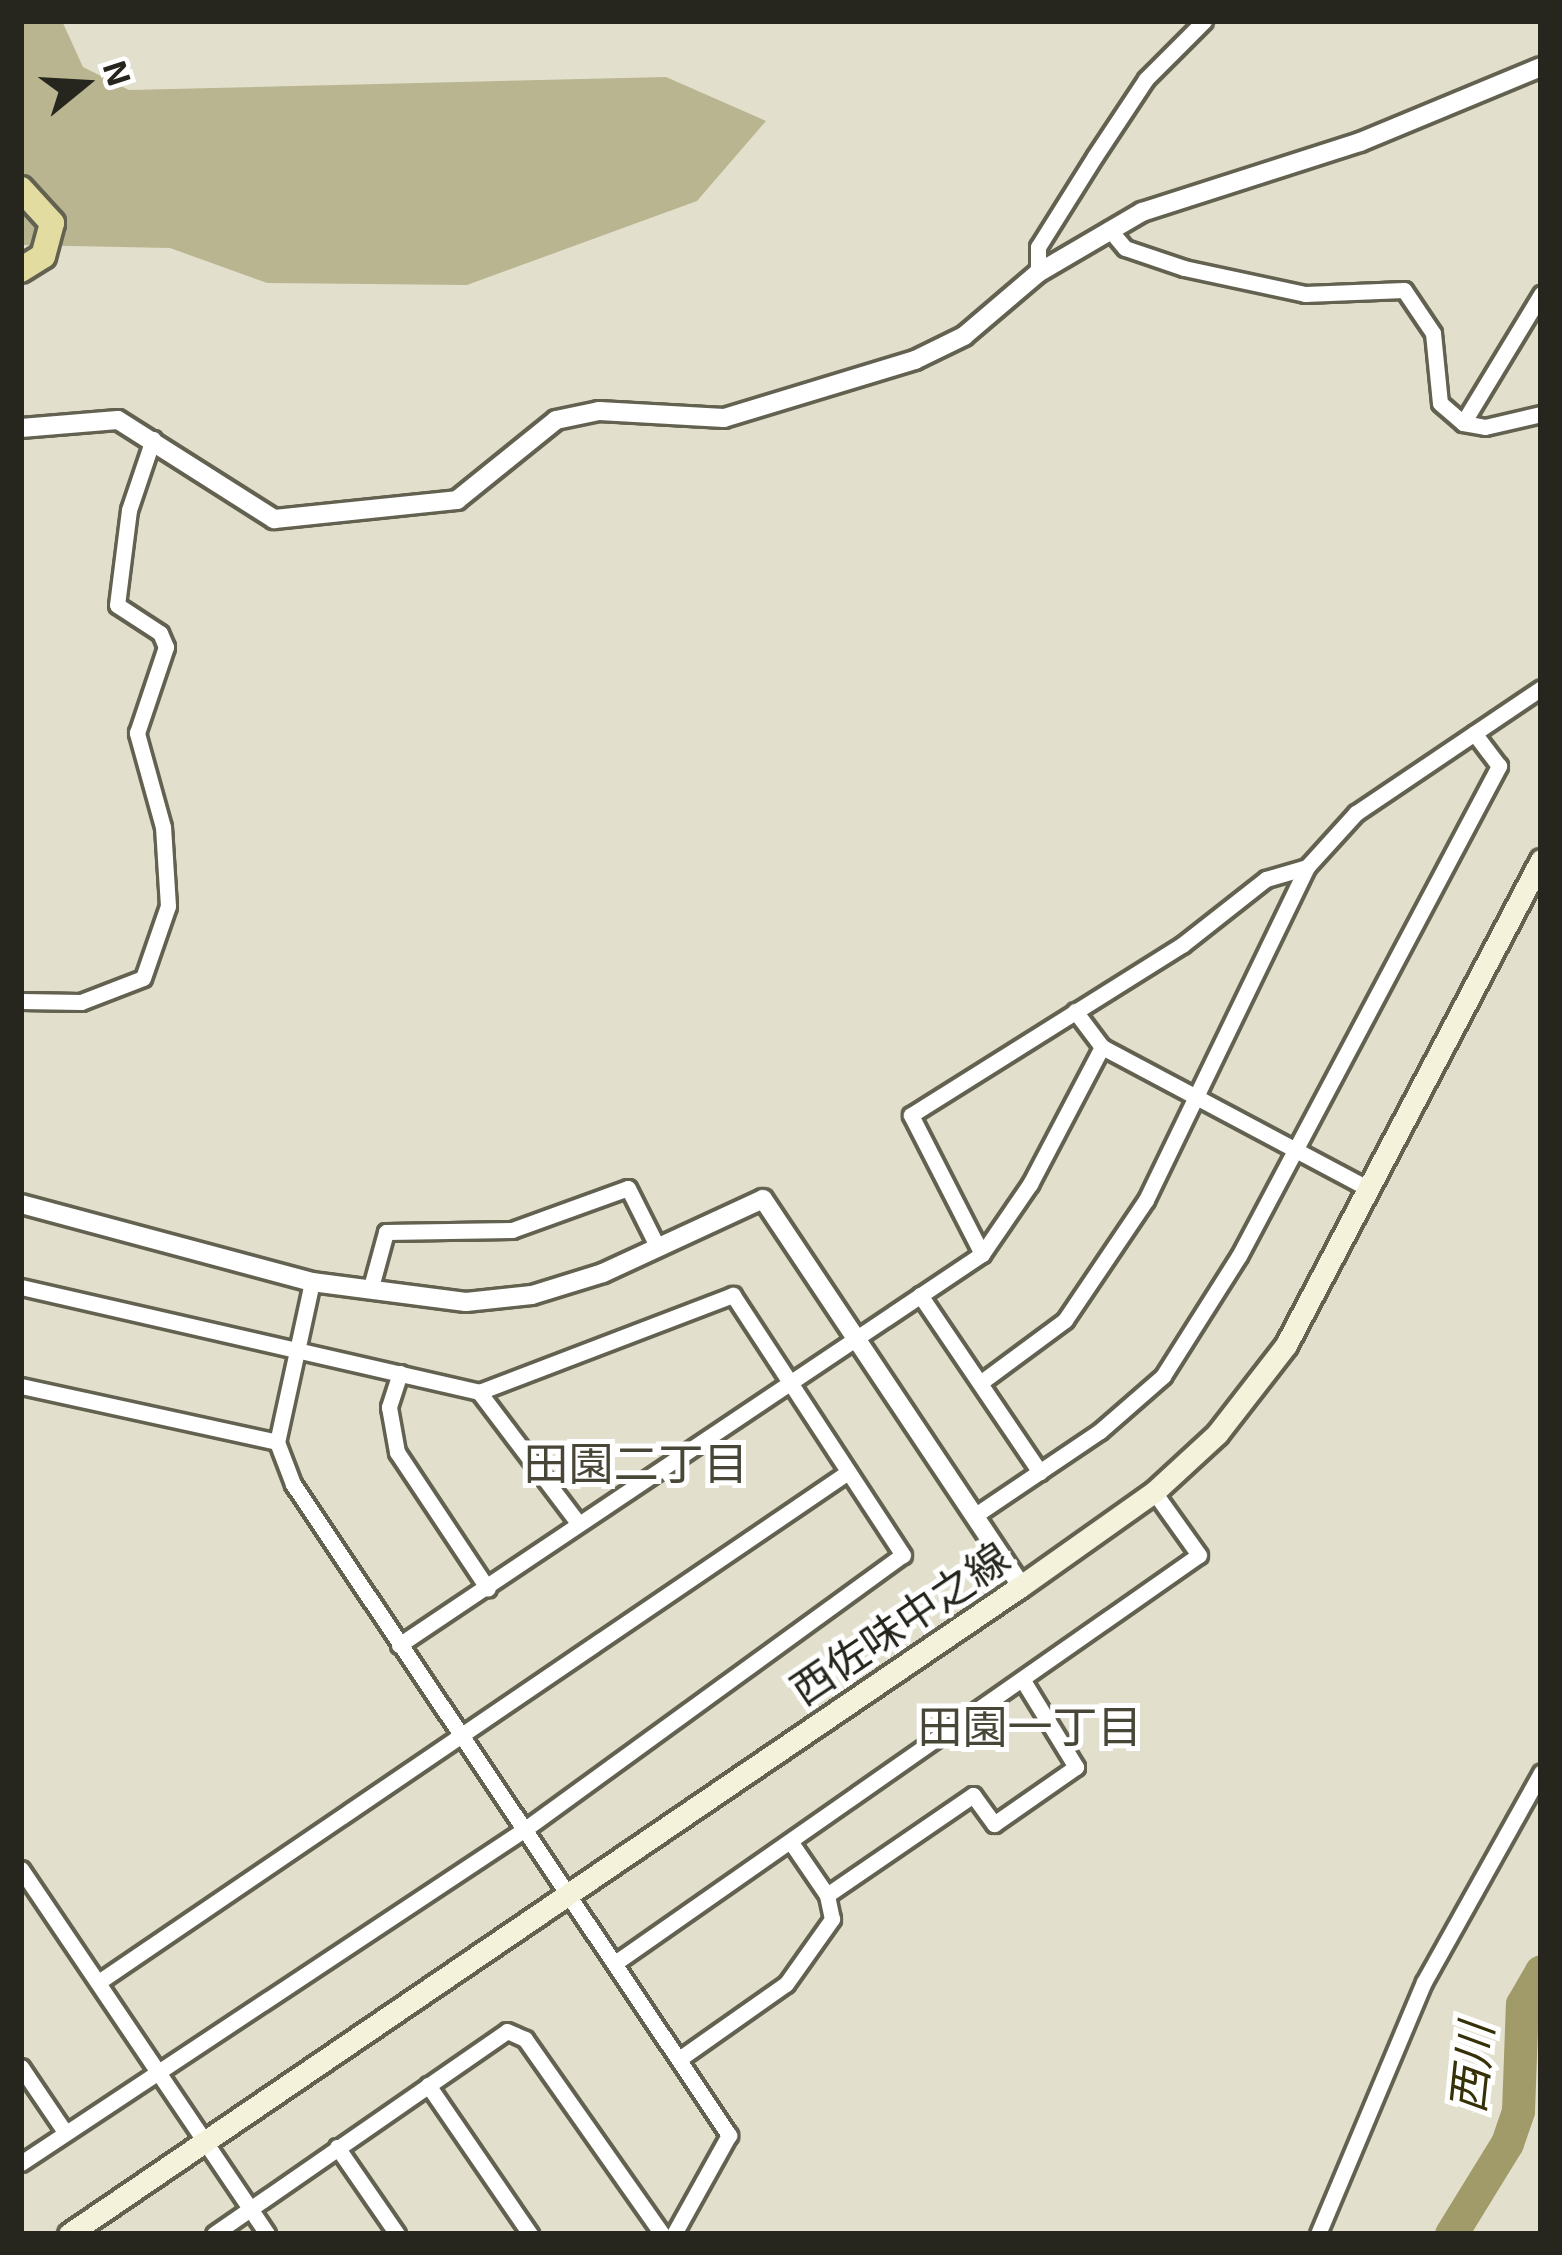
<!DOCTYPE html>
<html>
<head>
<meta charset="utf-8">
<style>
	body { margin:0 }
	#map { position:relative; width:1562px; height:2255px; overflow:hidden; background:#e2e0cc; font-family:"Exo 2","Noto Sans JP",sans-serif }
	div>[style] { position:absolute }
	.green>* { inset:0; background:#b9b591 }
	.river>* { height:33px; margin:-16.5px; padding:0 16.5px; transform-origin:16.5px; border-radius:16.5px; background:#a19b6a }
	.roads { filter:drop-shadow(3px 0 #636150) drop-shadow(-3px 0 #636150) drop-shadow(0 3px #636150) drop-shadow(0 -3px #636150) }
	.minor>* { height:15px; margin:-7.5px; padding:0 7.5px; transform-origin:7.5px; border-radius:7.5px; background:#fff }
	.tertiary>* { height:18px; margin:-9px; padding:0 9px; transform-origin:9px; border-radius:9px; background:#fff }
	.secondary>* { height:21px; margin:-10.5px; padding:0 10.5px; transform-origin:10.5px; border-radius:10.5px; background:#f4f2db }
	.trunk>* { height:24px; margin:-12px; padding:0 12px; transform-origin:12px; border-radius:12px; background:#e3dca0 }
	span { translate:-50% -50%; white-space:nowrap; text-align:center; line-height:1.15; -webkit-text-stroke:10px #fff; paint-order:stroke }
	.street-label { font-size:42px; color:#26261e }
	.neighbourhood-label { font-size:45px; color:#484636 }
	.water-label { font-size:45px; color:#363107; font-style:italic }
	.frame { position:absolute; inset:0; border:24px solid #26261e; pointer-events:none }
	.north { position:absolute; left:24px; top:24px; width:120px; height:120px; -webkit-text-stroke:9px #fff; paint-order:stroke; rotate:72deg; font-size:33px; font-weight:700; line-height:48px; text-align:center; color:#26261e }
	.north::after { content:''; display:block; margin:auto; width:42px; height:54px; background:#26261e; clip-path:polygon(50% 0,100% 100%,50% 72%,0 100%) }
</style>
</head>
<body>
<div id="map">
	<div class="green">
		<i style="clip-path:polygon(21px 21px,62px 21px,83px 67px,129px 90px,666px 77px,766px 121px,697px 201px,467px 285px,267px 283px,170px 248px,21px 245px)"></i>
	</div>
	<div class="river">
		<i style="left:1451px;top:2234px;width:107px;rotate:-58.4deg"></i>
		<i style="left:1507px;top:2143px;width:34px;rotate:-71deg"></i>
		<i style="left:1518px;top:2111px;width:107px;rotate:-87.9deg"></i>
		<i style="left:1522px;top:2004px;width:38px;rotate:-60deg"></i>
	</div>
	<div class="roads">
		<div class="minor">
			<i style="left:1109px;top:229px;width:25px;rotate:50deg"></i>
			<i style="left:1125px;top:248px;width:62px;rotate:18.7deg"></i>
			<i style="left:1184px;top:268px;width:124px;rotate:12.1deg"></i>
			<i style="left:1305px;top:294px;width:99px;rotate:-2.3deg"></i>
			<i style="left:1404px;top:290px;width:52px;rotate:56deg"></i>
			<i style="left:1433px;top:333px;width:70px;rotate:84.3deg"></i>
			<i style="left:1440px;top:403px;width:30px;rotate:41deg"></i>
			<i style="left:1463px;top:423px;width:22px;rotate:10deg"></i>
			<i style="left:1485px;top:427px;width:57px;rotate:-13.1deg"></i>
			<i style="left:1038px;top:273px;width:26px;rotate:-90deg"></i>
			<i style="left:1038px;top:247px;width:107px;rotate:-57.9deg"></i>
			<i style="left:1095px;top:156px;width:92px;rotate:-56.5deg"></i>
			<i style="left:1146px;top:79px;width:82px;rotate:-45deg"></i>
			<i style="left:1463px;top:423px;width:151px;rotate:-58.8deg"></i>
			<i style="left:21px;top:1001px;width:60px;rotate:1deg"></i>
			<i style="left:81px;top:1002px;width:66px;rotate:-21.2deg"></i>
			<i style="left:143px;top:978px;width:76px;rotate:-70.9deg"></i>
			<i style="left:168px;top:906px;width:79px;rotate:-93.6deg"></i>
			<i style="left:163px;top:827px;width:98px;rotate:-105.5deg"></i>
			<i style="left:137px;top:733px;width:91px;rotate:-71.4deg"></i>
			<i style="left:166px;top:647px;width:15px;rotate:-113deg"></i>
			<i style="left:160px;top:633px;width:51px;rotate:-146.9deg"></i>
			<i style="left:117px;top:605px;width:96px;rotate:-82.8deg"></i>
			<i style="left:129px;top:510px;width:75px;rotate:-71.3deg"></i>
			<i style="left:1075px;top:1011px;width:45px;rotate:53.1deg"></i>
			<i style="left:1102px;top:1047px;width:300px;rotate:28deg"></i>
			<i style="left:982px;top:1254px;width:156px;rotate:-117.1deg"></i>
			<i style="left:911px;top:1115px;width:320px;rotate:-32.1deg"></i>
			<i style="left:1182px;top:945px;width:107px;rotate:-38.2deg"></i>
			<i style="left:1266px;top:879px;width:43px;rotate:-16.3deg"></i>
			<i style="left:312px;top:1282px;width:164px;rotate:102.3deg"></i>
			<i style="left:277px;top:1442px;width:45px;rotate:69.1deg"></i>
			<i style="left:293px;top:1484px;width:784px;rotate:56.19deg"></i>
			<i style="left:729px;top:2135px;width:113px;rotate:119.1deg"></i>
			<i style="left:21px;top:1287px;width:470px;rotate:12.9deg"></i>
			<i style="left:479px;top:1392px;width:164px;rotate:52.9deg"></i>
			<i style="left:371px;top:1287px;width:57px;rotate:-74.7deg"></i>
			<i style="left:386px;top:1232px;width:126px;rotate:-0.9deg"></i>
			<i style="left:512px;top:1230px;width:123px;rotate:-19.9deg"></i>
			<i style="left:628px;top:1188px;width:67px;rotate:63.4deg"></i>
			<i style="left:920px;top:1295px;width:214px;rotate:55.9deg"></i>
			<i style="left:400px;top:1373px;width:36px;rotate:108deg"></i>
			<i style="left:389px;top:1407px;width:46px;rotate:79.9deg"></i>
			<i style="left:397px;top:1452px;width:164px;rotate:56.4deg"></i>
			<i style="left:980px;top:1383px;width:106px;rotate:-36.5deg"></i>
			<i style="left:1065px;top:1320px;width:145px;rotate:-56deg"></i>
			<i style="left:1146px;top:1200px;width:370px;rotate:-64.2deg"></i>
			<i style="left:1307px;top:867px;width:73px;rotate:-47.8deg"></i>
			<i style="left:1356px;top:813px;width:223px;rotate:-34deg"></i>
			<i style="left:21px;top:1386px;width:262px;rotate:12.3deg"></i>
			<i style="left:974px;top:1516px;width:152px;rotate:-34deg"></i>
			<i style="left:1100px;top:1431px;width:84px;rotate:-41.1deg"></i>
			<i style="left:1163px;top:1376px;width:142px;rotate:-57.7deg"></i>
			<i style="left:1239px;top:1256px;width:555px;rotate:-62.05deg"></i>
			<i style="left:1499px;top:766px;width:41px;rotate:-127.1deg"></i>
			<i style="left:399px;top:1645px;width:702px;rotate:-33.85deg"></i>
			<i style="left:982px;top:1254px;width:85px;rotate:-55.6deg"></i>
			<i style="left:1030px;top:1184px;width:155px;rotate:-62.3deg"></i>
			<i style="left:21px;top:1869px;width:440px;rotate:56deg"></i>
			<i style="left:827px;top:1895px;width:177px;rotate:-34.4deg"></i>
			<i style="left:973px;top:1795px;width:36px;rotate:54deg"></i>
			<i style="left:994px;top:1824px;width:100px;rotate:-34.8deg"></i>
			<i style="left:1076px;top:1767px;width:100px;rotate:-121.5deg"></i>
			<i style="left:615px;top:1963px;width:712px;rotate:-34.94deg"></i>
			<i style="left:1199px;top:1555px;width:77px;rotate:-125.5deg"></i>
			<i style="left:100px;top:1981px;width:905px;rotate:-34.23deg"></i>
			<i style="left:682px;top:2057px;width:127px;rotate:-35.1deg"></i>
			<i style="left:786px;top:1984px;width:80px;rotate:-54.7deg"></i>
			<i style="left:832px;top:1919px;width:25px;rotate:-102deg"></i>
			<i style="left:827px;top:1895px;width:65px;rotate:-124.4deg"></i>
			<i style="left:21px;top:2067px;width:78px;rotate:55.9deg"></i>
			<i style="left:428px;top:2085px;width:181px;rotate:55.6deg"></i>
			<i style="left:337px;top:2147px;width:106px;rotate:55.4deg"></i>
			<i style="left:21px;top:2163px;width:608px;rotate:-33.53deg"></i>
			<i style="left:528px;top:1827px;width:463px;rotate:-36deg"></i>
			<i style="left:903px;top:1555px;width:311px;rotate:-123.2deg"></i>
			<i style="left:733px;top:1295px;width:272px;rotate:159.1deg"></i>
			<i style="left:214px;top:2234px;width:356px;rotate:-34.7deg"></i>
			<i style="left:507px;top:2031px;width:20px;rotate:24deg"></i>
			<i style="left:525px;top:2039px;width:238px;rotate:54.9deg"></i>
			<i style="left:1318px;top:2234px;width:273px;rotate:-67.2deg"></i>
			<i style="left:1424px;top:1982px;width:240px;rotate:-60.8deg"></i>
		</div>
		<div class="tertiary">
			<i style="left:21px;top:428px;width:97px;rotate:-4.7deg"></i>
			<i style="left:118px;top:420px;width:185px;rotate:32.4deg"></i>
			<i style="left:274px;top:519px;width:184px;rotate:-5.9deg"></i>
			<i style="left:457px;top:500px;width:127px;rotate:-38.9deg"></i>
			<i style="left:556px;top:420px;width:44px;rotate:-11.8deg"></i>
			<i style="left:599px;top:411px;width:125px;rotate:3.2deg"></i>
			<i style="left:724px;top:418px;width:200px;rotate:-16.9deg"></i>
			<i style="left:915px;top:360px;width:55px;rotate:-26.1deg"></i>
			<i style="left:964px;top:336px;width:97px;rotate:-40.4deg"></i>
			<i style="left:1038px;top:273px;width:121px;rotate:-30.4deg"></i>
			<i style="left:1142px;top:212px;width:229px;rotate:-17.8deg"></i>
			<i style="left:1360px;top:142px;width:196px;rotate:-22.5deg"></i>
			<i style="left:21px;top:1204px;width:301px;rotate:15deg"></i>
			<i style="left:312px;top:1282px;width:155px;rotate:7.4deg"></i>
			<i style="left:466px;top:1302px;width:66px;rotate:-6.1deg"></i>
			<i style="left:532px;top:1295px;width:74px;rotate:-17.2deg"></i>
			<i style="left:603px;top:1273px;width:176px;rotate:-24.8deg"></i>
			<i style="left:763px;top:1199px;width:465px;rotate:56.3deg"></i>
		</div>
		<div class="secondary">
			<i style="left:69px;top:2234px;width:1152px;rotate:-34.24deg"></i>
			<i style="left:1021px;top:1586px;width:163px;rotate:-35.3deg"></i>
			<i style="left:1154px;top:1492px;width:86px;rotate:-42.6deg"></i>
			<i style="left:1217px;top:1434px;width:113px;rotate:-52.2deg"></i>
			<i style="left:1286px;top:1345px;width:548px;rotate:-62.27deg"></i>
		</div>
		<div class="trunk">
			<i style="left:21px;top:189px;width:46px;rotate:47.6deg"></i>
			<i style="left:52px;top:223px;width:34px;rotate:105deg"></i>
			<i style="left:43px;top:256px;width:26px;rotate:148deg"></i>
		</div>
	</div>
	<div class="street-label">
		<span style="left:899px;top:1622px;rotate:-34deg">西佐味中之線</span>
	</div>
	<div class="neighbourhood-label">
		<span style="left:636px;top:1463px">田園二丁目</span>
		<span style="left:1030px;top:1726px">田園一丁目</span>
	</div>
	<div class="water-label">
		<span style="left:1471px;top:2068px;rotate:-84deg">西川</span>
	</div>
	<div class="frame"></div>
	<div class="north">N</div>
</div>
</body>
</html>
